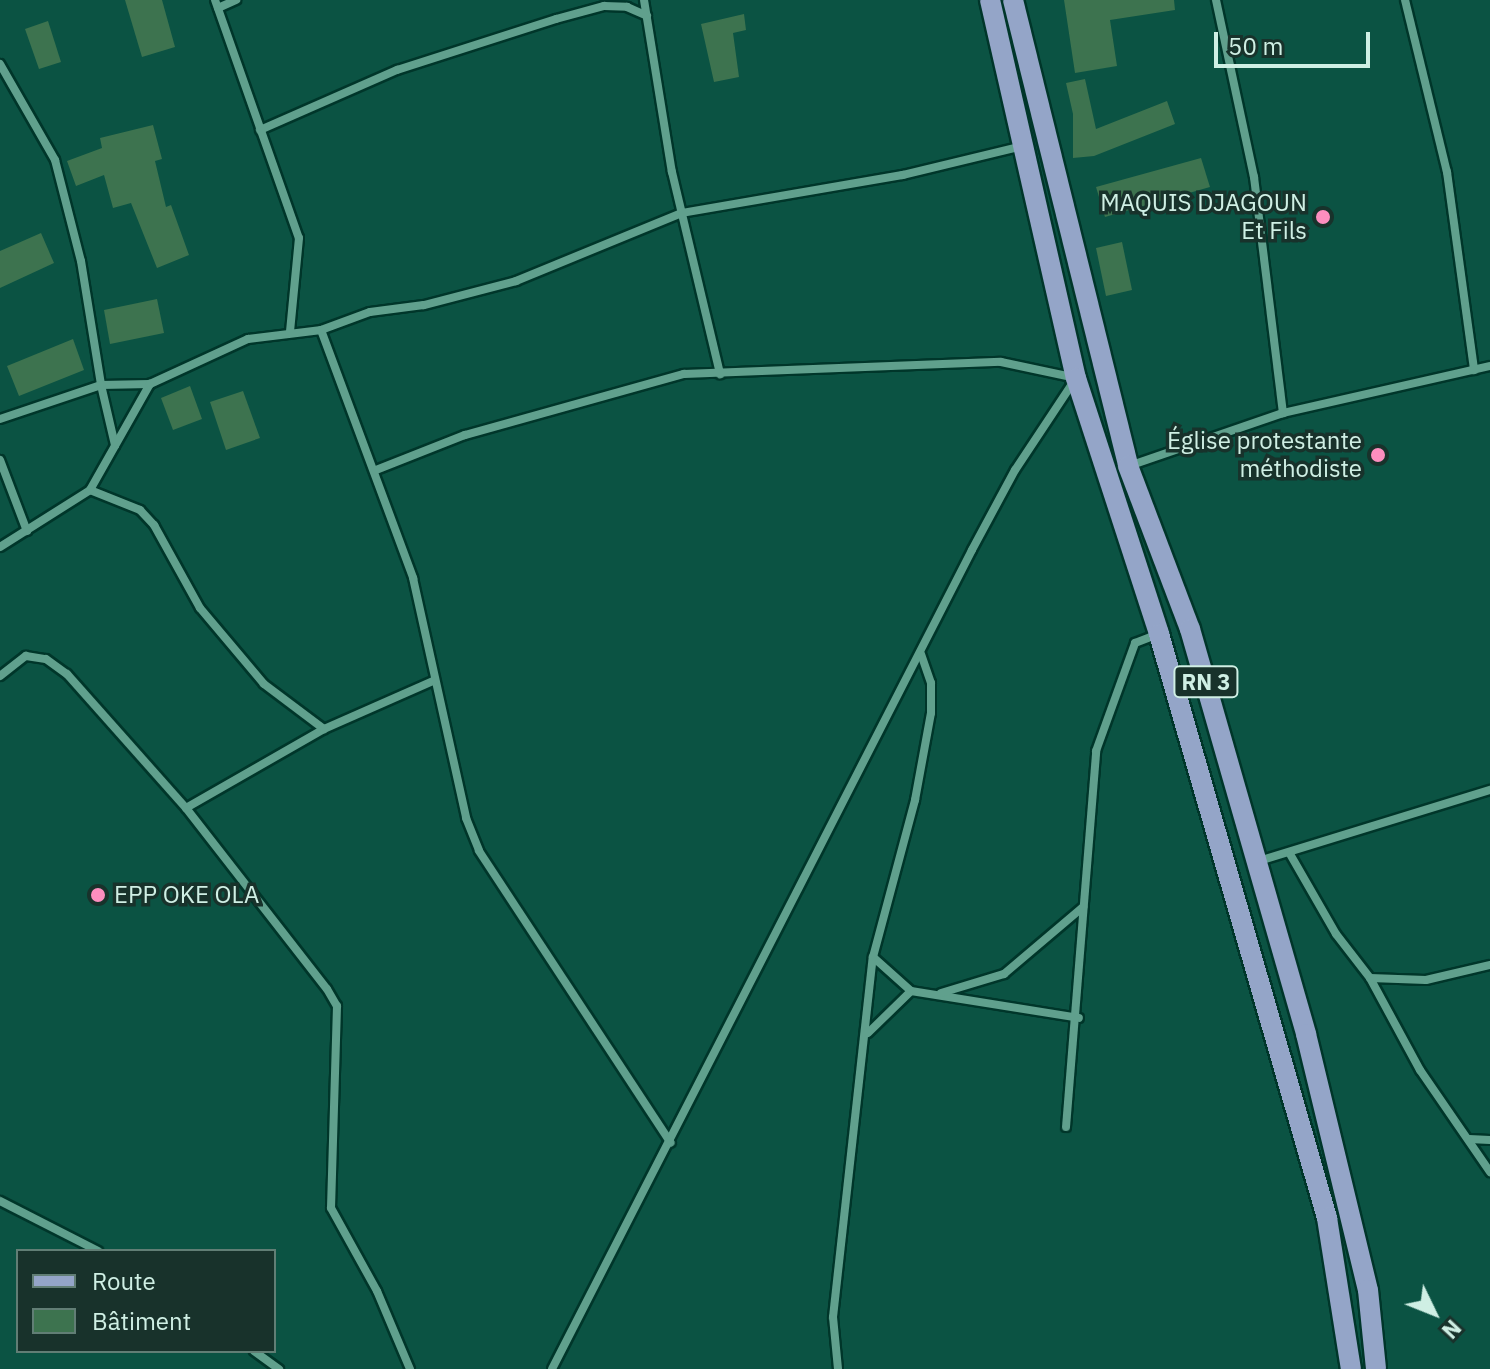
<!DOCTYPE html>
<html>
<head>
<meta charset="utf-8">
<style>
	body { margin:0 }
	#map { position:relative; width:1490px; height:1369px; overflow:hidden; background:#0b5343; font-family:"IBM Plex Sans",sans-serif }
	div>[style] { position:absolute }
	.building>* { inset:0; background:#3d734f }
	.roads { filter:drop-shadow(2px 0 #00362a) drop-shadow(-2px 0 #00362a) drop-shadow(0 2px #00362a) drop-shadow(0 -2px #00362a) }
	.street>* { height:8px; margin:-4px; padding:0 4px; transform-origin:4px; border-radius:4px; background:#60a08d }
	.primary>* { height:20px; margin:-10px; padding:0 10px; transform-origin:10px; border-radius:10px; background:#94a5c8 }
	.dots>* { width:22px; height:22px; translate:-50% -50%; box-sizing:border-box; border:4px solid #18322b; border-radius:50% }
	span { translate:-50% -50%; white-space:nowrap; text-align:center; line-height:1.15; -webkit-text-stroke:7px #18322b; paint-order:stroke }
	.shield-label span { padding:2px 6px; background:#18322b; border:2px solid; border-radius:6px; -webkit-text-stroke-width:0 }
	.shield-label { font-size:22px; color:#cfefe4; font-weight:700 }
	.poi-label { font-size:24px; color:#cfefe4 }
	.right { translate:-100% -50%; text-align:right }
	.left { translate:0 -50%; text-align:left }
	.legend { position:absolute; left:16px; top:1249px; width:260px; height:104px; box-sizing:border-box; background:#18322b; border:2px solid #617e75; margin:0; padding:10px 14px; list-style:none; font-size:24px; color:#cfefe4 }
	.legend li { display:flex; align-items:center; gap:16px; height:40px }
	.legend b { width:40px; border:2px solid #617e75 }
	.north { position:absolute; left:1394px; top:1273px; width:80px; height:80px; -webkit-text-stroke:6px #18322b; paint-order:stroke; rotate:133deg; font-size:22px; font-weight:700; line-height:32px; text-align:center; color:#cfefe4 }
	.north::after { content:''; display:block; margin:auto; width:28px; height:36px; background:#cfefe4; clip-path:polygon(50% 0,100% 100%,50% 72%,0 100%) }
	.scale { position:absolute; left:1214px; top:32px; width:156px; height:36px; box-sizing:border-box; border:4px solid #cfefe4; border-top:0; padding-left:10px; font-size:24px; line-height:28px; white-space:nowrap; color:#cfefe4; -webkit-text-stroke:6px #18322b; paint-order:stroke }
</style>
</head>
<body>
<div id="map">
	<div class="building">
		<i style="clip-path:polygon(125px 0,162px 0,175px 47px,142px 57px)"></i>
		<i style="clip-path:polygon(1064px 0,1174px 0,1175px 10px,1110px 20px,1117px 66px,1075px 73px)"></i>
		<i style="clip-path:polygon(744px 14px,746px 30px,733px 33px,739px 77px,714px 82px,701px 24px)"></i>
		<i style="clip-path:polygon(48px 21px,61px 62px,39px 69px,25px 29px)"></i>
		<i style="clip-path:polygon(1085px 79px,1096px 129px,1167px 101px,1175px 124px,1094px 156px,1073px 158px,1073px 114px,1066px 83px)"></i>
		<i style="clip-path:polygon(153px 125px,162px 159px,155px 161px,166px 207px,171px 205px,189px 255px,157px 268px,131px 203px,113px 208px,104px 175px,76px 186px,67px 161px,102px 148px,100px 138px)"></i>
		<i style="clip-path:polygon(1201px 158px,1210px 187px,1105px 217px,1096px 187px)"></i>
		<i style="clip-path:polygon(41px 233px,54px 263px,0 288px,0 251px)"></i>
		<i style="clip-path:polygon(1122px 242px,1132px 290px,1106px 296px,1096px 248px)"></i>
		<i style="clip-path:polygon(157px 299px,164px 333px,110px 344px,104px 310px)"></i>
		<i style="clip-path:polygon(73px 339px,84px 370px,19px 396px,7px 366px)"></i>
		<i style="clip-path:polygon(190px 386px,202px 419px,173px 430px,161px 398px)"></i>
		<i style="clip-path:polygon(243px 391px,260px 438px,226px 450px,210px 402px)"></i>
	</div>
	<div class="roads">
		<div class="street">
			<i style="left:215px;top:0;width:252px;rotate:70.6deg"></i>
			<i style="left:299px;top:238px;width:94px;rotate:95.5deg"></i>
			<i style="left:644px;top:0;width:174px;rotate:80.8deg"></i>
			<i style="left:672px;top:172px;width:208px;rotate:76.6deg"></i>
			<i style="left:1216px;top:0;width:181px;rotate:77.9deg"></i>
			<i style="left:1254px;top:177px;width:238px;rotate:83deg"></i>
			<i style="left:1405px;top:0;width:177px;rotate:76.3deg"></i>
			<i style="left:1447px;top:172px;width:200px;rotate:82.2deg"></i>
			<i style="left:218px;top:8px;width:20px;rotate:-24deg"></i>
			<i style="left:0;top:64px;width:111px;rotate:60.2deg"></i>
			<i style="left:55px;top:160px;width:104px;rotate:75.6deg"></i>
			<i style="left:81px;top:261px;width:126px;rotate:80.8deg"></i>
			<i style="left:101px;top:385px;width:49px;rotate:-1.2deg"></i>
			<i style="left:260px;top:130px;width:150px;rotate:-23.7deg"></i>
			<i style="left:397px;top:70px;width:167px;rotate:-17.8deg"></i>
			<i style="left:556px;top:19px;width:50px;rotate:-15.2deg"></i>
			<i style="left:604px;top:6px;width:23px;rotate:2deg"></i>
			<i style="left:627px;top:7px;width:22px;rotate:24deg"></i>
			<i style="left:321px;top:330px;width:265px;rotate:69.6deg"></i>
			<i style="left:413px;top:578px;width:246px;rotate:77.5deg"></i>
			<i style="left:466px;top:818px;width:35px;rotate:68deg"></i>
			<i style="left:479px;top:851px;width:349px;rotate:56.7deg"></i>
			<i style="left:0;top:419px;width:107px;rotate:-18.6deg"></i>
			<i style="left:101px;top:385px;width:62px;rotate:76.9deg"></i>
			<i style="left:0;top:460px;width:76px;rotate:69.2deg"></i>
			<i style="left:1129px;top:466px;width:163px;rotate:-19deg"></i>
			<i style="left:1283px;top:413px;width:212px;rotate:-12.8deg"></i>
			<i style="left:376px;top:470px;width:96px;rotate:-21.5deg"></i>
			<i style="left:465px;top:435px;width:227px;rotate:-15.6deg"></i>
			<i style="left:684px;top:374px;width:317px;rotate:-2.2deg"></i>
			<i style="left:1001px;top:362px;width:77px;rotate:12deg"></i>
			<i style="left:1076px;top:378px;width:110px;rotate:123.5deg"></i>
			<i style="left:1015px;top:470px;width:91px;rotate:118.3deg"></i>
			<i style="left:972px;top:550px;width:920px;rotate:117.15deg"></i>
			<i style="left:90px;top:490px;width:54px;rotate:21.8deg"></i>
			<i style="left:140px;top:510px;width:21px;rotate:47deg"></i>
			<i style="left:154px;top:525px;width:95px;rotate:61deg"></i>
			<i style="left:200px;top:608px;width:99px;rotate:49.9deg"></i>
			<i style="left:264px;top:684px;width:75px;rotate:36.9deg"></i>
			<i style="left:0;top:547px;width:107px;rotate:-32.3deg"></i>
			<i style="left:90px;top:490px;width:122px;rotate:-60.5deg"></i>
			<i style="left:150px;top:384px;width:108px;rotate:-24.7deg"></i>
			<i style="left:248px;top:339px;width:74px;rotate:-7deg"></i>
			<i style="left:321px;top:330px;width:52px;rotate:-20.2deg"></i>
			<i style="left:370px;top:312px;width:54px;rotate:-7.4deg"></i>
			<i style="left:424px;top:305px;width:95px;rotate:-14.6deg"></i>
			<i style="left:516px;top:281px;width:179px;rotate:-22.3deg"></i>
			<i style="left:682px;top:213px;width:224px;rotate:-9.8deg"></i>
			<i style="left:903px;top:175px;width:123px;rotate:-13.6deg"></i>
			<i style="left:0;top:676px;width:33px;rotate:-38deg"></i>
			<i style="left:26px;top:656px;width:20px;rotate:9deg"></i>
			<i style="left:46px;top:659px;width:26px;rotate:36deg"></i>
			<i style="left:67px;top:674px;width:179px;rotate:48.4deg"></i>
			<i style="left:186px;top:808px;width:229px;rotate:52.1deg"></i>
			<i style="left:327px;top:989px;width:20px;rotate:60deg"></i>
			<i style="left:337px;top:1006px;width:202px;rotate:91.7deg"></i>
			<i style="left:331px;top:1208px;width:95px;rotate:61deg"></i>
			<i style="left:377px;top:1291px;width:85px;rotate:67.1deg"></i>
			<i style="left:186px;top:808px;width:159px;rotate:-29.8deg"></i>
			<i style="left:324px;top:729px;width:121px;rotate:-23.8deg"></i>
			<i style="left:1290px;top:854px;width:92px;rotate:60.1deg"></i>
			<i style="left:1336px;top:934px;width:56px;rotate:52.3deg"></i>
			<i style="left:1370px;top:978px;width:105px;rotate:61.5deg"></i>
			<i style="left:1420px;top:1070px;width:124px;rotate:55.5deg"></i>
			<i style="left:1259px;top:861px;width:242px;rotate:-17.1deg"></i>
			<i style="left:873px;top:957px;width:51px;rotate:41.8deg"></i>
			<i style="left:911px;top:991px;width:170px;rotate:9.1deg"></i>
			<i style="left:1370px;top:978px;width:56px;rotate:2deg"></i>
			<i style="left:1426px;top:980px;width:66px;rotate:-13.2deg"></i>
			<i style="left:941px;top:993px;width:66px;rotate:-16.8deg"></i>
			<i style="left:1004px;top:974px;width:104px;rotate:-40.3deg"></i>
			<i style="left:868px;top:1033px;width:60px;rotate:-44.3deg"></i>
			<i style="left:1066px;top:1127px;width:377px;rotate:-85.4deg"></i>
			<i style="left:1096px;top:751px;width:115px;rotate:-70.1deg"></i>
			<i style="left:1135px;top:643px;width:25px;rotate:-21deg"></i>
			<i style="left:1469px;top:1139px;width:21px;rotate:3deg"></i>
			<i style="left:0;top:1201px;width:110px;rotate:27deg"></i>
			<i style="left:254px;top:1351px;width:31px;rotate:36deg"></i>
			<i style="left:838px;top:1369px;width:52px;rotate:-95.5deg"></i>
			<i style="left:833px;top:1317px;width:362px;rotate:-83.7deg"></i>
			<i style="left:873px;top:957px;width:163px;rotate:-75deg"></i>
			<i style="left:915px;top:800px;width:88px;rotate:-79.6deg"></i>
			<i style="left:931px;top:713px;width:30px;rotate:-90deg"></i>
			<i style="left:931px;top:683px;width:31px;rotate:-109deg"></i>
		</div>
		<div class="primary">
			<i style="left:990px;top:0;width:388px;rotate:77.2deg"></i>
			<i style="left:1076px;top:378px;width:269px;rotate:72deg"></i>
			<i style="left:1159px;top:634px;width:608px;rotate:73.95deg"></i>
			<i style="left:1327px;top:1218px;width:153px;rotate:81deg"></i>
			<i style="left:1013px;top:0;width:480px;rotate:76.1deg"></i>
			<i style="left:1128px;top:466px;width:174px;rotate:69.2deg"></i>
			<i style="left:1190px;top:629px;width:421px;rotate:74deg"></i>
			<i style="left:1306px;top:1034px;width:263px;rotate:76.4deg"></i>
			<i style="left:1368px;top:1290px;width:79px;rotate:84.2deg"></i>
		</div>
	</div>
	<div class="dots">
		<i style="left:1323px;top:217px;background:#fd8ebf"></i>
		<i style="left:1378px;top:455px;background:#fd8ebf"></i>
		<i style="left:98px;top:895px;background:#fd8ebf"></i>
	</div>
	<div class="shield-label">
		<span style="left:1206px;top:682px">RN 3</span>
	</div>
	<div class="poi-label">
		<span class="right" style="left:1307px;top:217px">MAQUIS DJAGOUN<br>Et Fils</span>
		<span class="right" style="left:1362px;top:455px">Église protestante<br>méthodiste</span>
		<span class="left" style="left:114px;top:895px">EPP OKE OLA</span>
	</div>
	<ul class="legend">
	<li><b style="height:10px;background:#94a5c8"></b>Route</li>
	<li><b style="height:22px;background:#3d734f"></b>Bâtiment</li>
	</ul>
	<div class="north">N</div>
	<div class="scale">50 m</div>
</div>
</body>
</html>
